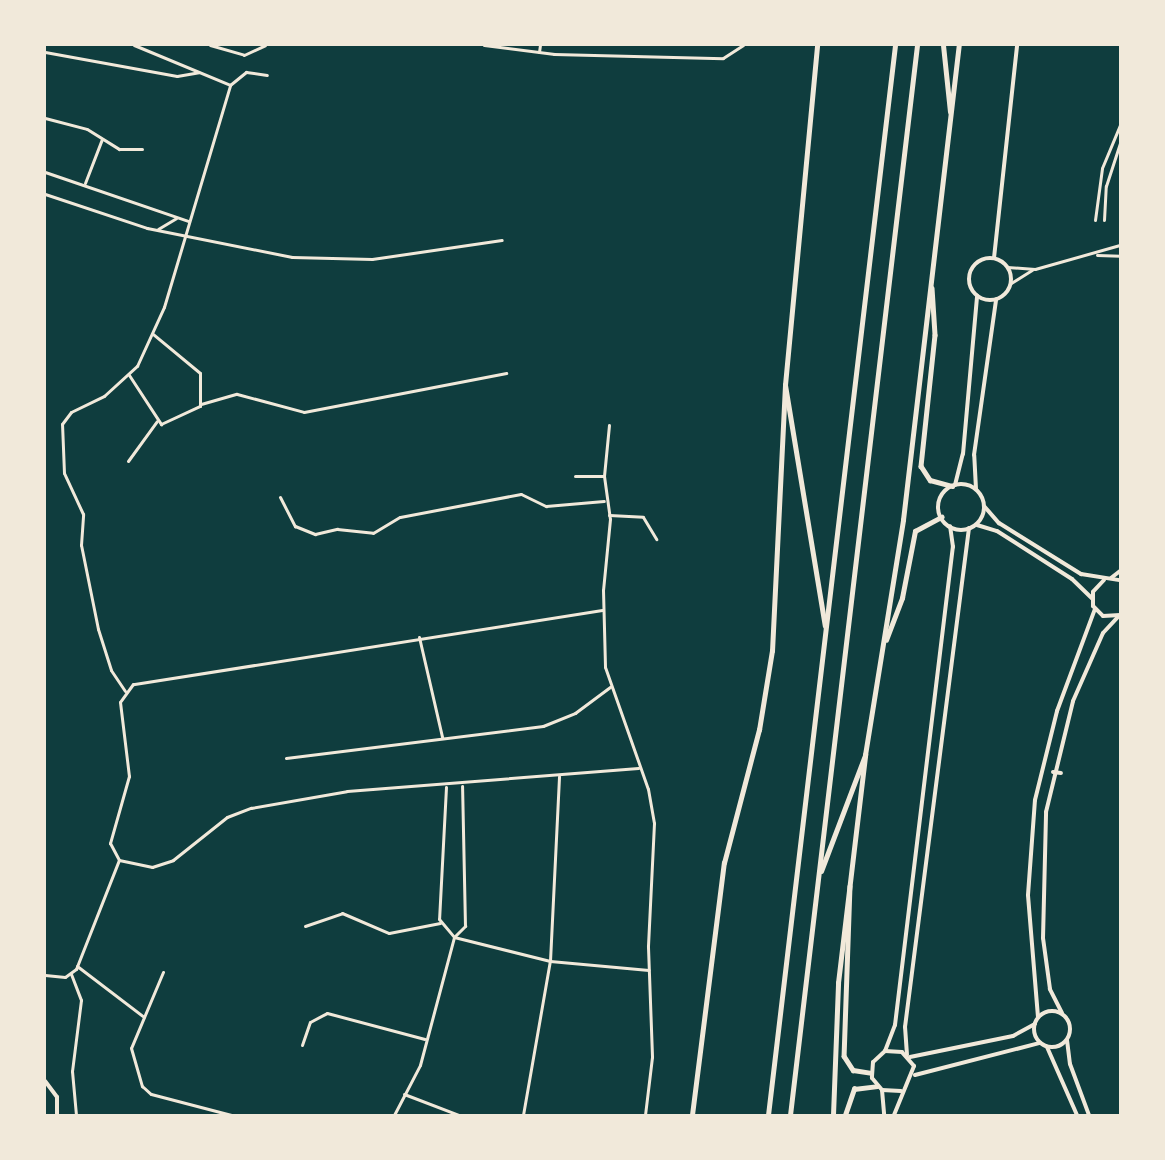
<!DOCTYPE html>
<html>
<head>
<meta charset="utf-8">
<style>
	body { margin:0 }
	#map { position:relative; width:1165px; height:1160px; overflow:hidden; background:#0f3d3e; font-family:Raleway,sans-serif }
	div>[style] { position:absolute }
	.minor>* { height:3px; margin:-1.5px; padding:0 1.5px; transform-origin:1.5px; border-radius:1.5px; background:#f1e9da }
	.tertiary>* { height:4px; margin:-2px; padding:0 2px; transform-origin:2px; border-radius:2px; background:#f1e9da }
	.tertiary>.ring { margin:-2px; padding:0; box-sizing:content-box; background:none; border:4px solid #f1e9da; border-radius:50% }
	.trunk>* { height:4.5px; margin:-2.25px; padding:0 2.25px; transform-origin:2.25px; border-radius:2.25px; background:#f1e9da }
	.motorway>* { height:5px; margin:-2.5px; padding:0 2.5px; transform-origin:2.5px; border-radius:2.5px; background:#f1e9da }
	span { translate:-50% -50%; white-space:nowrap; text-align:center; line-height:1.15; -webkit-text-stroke:5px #f1e9da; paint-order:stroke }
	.frame { position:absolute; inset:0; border:46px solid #f1e9da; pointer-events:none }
</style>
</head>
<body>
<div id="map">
	<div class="minor">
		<i style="left:134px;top:45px;width:104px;rotate:22.6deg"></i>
		<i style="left:210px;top:45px;width:35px;rotate:16deg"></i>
		<i style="left:244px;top:55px;width:23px;rotate:-25deg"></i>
		<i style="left:484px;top:45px;width:71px;rotate:7.3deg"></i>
		<i style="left:554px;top:54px;width:169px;rotate:1.4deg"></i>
		<i style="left:723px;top:58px;width:24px;rotate:-33deg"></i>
		<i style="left:45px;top:52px;width:134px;rotate:10.3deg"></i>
		<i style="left:177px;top:76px;width:22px;rotate:-10deg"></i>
		<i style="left:539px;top:52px;width:7px;rotate:-82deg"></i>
		<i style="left:45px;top:118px;width:43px;rotate:14.7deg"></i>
		<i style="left:87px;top:129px;width:38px;rotate:32deg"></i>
		<i style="left:119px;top:149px;width:23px"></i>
		<i style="left:45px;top:172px;width:151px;rotate:18.9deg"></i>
		<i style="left:85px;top:183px;width:47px;rotate:-68.9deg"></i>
		<i style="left:1120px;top:191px;width:47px;rotate:90deg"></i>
		<i style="left:45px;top:194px;width:108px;rotate:18.4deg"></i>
		<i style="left:147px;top:228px;width:148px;rotate:11.3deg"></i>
		<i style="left:292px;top:257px;width:80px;rotate:1.4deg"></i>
		<i style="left:372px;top:259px;width:131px;rotate:-8.3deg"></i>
		<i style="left:1095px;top:220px;width:52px;rotate:-82.3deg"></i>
		<i style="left:1102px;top:168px;width:47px;rotate:-67.3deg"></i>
		<i style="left:1104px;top:220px;width:34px;rotate:-87deg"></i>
		<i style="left:1106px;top:186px;width:45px;rotate:-72deg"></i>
		<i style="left:158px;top:229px;width:21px;rotate:-31deg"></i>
		<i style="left:1097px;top:255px;width:23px;rotate:2deg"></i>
		<i style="left:1007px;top:267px;width:28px;rotate:4deg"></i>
		<i style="left:1035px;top:269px;width:88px;rotate:-15.8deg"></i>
		<i style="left:1011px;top:283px;width:25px;rotate:-32deg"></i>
		<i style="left:129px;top:375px;width:59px;rotate:56.9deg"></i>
		<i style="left:161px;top:424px;width:43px;rotate:-24.8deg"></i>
		<i style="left:200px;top:406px;width:33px;rotate:-90deg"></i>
		<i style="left:200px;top:373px;width:61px;rotate:-140.3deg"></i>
		<i style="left:201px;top:404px;width:37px;rotate:-16deg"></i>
		<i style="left:237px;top:394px;width:69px;rotate:15deg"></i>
		<i style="left:304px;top:412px;width:206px;rotate:-10.9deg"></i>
		<i style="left:609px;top:425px;width:51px;rotate:95.6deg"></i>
		<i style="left:604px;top:476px;width:43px;rotate:82.1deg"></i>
		<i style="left:610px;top:519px;width:71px;rotate:95.6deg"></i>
		<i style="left:603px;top:590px;width:77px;rotate:88.5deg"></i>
		<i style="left:605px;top:667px;width:129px;rotate:70.6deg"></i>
		<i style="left:648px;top:789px;width:35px;rotate:80deg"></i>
		<i style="left:654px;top:823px;width:124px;rotate:92.8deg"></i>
		<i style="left:648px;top:947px;width:110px;rotate:87.9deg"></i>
		<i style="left:652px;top:1057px;width:58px;rotate:96.9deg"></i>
		<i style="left:128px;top:461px;width:49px;rotate:-54.1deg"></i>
		<i style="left:575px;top:476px;width:29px"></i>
		<i style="left:280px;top:497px;width:33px;rotate:63deg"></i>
		<i style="left:295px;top:526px;width:22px;rotate:22deg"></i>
		<i style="left:315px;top:534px;width:23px;rotate:-13deg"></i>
		<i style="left:337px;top:529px;width:36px;rotate:6deg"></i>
		<i style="left:373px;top:533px;width:31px;rotate:-31deg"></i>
		<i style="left:400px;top:517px;width:123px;rotate:-10.8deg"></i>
		<i style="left:521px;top:494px;width:28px;rotate:26deg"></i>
		<i style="left:546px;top:506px;width:58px;rotate:-4.9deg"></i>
		<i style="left:609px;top:515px;width:34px;rotate:3deg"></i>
		<i style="left:643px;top:517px;width:26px;rotate:59deg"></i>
		<i style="left:602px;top:610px;width:475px;rotate:171deg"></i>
		<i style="left:133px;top:684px;width:22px;rotate:126deg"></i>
		<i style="left:120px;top:702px;width:75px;rotate:83.1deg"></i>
		<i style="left:129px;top:776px;width:70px;rotate:105.8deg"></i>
		<i style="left:110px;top:843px;width:19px;rotate:62deg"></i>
		<i style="left:119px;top:860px;width:34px;rotate:12deg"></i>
		<i style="left:152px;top:867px;width:22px;rotate:-18deg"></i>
		<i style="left:173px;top:860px;width:69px;rotate:-38.5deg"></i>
		<i style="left:227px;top:817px;width:26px;rotate:-21deg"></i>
		<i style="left:251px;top:808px;width:97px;rotate:-10deg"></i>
		<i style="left:347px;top:791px;width:292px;rotate:-4.5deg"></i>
		<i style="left:419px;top:637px;width:103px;rotate:77deg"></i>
		<i style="left:125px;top:691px;width:25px;rotate:-124deg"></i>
		<i style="left:111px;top:670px;width:43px;rotate:-107.6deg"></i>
		<i style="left:98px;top:629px;width:86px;rotate:-101.4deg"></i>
		<i style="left:81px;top:545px;width:31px;rotate:-86deg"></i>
		<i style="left:83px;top:514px;width:45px;rotate:-114.9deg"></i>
		<i style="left:64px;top:473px;width:49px;rotate:-92.3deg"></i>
		<i style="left:62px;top:424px;width:15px;rotate:-53deg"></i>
		<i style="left:71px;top:412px;width:37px;rotate:-26deg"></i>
		<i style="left:104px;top:396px;width:45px;rotate:-42.3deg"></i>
		<i style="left:137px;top:366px;width:65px;rotate:-65.4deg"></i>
		<i style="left:164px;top:307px;width:232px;rotate:-73.4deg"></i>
		<i style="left:230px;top:85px;width:21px;rotate:-39deg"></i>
		<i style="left:246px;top:72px;width:21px;rotate:8deg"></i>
		<i style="left:286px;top:758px;width:259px;rotate:-7.1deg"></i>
		<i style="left:543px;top:726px;width:35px;rotate:-22deg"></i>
		<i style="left:575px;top:713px;width:44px;rotate:-36.6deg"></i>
		<i style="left:446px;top:787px;width:132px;rotate:93deg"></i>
		<i style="left:439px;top:919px;width:23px;rotate:50deg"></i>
		<i style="left:454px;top:937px;width:16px;rotate:-45deg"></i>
		<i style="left:465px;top:926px;width:140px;rotate:-91.2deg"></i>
		<i style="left:305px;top:926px;width:39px;rotate:-19deg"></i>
		<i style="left:342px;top:913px;width:51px;rotate:23.1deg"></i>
		<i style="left:389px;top:933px;width:52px;rotate:-11.1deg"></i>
		<i style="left:77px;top:966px;width:84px;rotate:37.3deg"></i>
		<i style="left:163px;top:972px;width:82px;rotate:112.8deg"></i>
		<i style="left:131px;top:1048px;width:40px;rotate:74deg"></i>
		<i style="left:142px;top:1086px;width:12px;rotate:42deg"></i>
		<i style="left:151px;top:1094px;width:83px;rotate:14.7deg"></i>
		<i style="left:71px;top:974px;width:28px;rotate:69deg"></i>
		<i style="left:81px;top:1000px;width:72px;rotate:97.2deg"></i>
		<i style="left:72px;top:1071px;width:44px;rotate:84.8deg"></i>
		<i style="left:45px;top:975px;width:20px;rotate:6deg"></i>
		<i style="left:65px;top:977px;width:14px;rotate:-36deg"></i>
		<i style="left:76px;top:969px;width:117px;rotate:-68.5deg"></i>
		<i style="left:302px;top:1045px;width:24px;rotate:-71deg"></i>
		<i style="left:310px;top:1022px;width:19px;rotate:-28deg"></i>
		<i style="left:327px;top:1013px;width:101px;rotate:14.9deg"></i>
		<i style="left:404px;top:1094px;width:59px;rotate:20.9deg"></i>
		<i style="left:394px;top:1115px;width:56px;rotate:-62.5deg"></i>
		<i style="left:420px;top:1065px;width:132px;rotate:-75.1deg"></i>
		<i style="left:454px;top:937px;width:99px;rotate:14deg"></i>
		<i style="left:550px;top:961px;width:99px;rotate:5.2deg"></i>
		<i style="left:523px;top:1115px;width:156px;rotate:-80.1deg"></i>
		<i style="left:550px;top:961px;width:185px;rotate:-87.2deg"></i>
	</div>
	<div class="tertiary">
		<i class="ring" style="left:969px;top:258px;width:38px;height:38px"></i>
		<i style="left:994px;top:258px;width:214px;rotate:-83.8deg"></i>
		<i class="ring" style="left:938px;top:484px;width:42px;height:42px"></i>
		<i style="left:955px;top:485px;width:32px;rotate:-76deg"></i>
		<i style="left:963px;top:454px;width:159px;rotate:-84.9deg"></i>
		<i style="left:976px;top:489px;width:34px;rotate:-93deg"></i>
		<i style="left:974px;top:455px;width:157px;rotate:-81.9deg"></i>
		<i style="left:984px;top:506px;width:23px;rotate:49deg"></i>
		<i style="left:999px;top:523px;width:97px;rotate:31.9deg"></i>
		<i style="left:1081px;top:574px;width:39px;rotate:9deg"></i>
		<i style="left:977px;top:525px;width:21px;rotate:17deg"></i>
		<i style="left:997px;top:531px;width:89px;rotate:32.6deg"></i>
		<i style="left:1072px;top:579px;width:28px;rotate:44deg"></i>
		<i style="left:1111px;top:578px;width:11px;rotate:-38deg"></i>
		<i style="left:1104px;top:580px;width:16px;rotate:133deg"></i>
		<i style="left:1093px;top:592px;width:14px;rotate:90deg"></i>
		<i style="left:1093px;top:606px;width:14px;rotate:45deg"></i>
		<i style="left:1103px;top:616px;width:17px;rotate:-3deg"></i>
		<i style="left:1053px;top:772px;width:8px;rotate:7deg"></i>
		<i class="ring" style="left:1034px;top:1011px;width:32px;height:32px"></i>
		<i style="left:1062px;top:1013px;width:27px;rotate:-117deg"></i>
		<i style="left:1050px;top:989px;width:51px;rotate:-97.8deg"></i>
		<i style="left:1043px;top:938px;width:126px;rotate:-88.6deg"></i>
		<i style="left:1046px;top:812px;width:114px;rotate:-76.3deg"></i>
		<i style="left:1073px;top:701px;width:74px;rotate:-66.2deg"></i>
		<i style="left:1103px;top:633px;width:22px;rotate:-47deg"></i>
		<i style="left:1038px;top:1017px;width:122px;rotate:-94.7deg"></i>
		<i style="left:1028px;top:895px;width:95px;rotate:-85.8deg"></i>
		<i style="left:1035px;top:800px;width:92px;rotate:-76.1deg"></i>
		<i style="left:1057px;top:711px;width:109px;rotate:-69.6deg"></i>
		<i style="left:1067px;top:1040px;width:24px;rotate:83deg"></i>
		<i style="left:1070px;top:1064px;width:54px;rotate:69.6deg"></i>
		<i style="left:1047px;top:1047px;width:74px;rotate:66.2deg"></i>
		<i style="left:885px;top:1051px;width:28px;rotate:-69deg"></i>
		<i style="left:895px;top:1025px;width:482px;rotate:-83.1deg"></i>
		<i style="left:953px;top:547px;width:21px;rotate:-98deg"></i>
		<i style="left:907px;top:1055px;width:28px;rotate:-94deg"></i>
		<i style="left:905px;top:1027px;width:503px;rotate:-82.69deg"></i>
		<i style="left:910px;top:1057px;width:105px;rotate:-11.5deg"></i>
		<i style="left:1013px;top:1036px;width:25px;rotate:-29deg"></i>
		<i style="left:915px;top:1075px;width:129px;rotate:-14.4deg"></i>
		<i style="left:45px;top:1081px;width:20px;rotate:53deg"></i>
		<i style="left:57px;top:1097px;width:18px;rotate:90deg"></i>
		<i style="left:882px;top:1090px;width:25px;rotate:85deg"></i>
		<i style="left:894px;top:1115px;width:53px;rotate:-67.8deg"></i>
		<i style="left:914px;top:1066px;width:18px;rotate:-131deg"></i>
		<i style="left:902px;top:1052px;width:17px;rotate:-177deg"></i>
		<i style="left:885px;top:1051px;width:16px;rotate:137deg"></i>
		<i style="left:873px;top:1062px;width:16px;rotate:94deg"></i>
		<i style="left:872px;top:1078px;width:16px;rotate:50deg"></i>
		<i style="left:882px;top:1090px;width:19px;rotate:3deg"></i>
	</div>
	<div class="trunk">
		<i style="left:932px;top:288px;width:47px;rotate:86.3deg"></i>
		<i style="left:935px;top:335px;width:132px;rotate:96.1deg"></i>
		<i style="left:921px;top:466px;width:17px;rotate:57deg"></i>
		<i style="left:930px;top:480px;width:23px;rotate:15deg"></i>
		<i style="left:886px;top:640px;width:45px;rotate:-69.1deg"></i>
		<i style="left:902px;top:598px;width:68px;rotate:-79deg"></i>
		<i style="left:915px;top:531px;width:30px;rotate:-28deg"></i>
		<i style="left:850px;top:886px;width:170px;rotate:92deg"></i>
		<i style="left:844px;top:1056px;width:17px;rotate:57deg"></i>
		<i style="left:853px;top:1070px;width:18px;rotate:9deg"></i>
		<i style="left:692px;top:1115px;width:254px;rotate:-82.8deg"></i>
		<i style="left:724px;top:863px;width:138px;rotate:-75.3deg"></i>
		<i style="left:759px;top:730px;width:80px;rotate:-80.7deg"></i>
		<i style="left:772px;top:651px;width:266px;rotate:-87.2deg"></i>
		<i style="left:785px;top:385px;width:342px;rotate:-84.6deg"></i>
		<i style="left:833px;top:1115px;width:132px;rotate:-87.8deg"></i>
		<i style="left:838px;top:983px;width:230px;rotate:-83.2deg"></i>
		<i style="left:865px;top:755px;width:238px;rotate:-80.8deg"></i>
		<i style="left:903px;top:520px;width:478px;rotate:-83.3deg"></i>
		<i style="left:845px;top:1115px;width:28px;rotate:-71deg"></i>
		<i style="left:854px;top:1089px;width:23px;rotate:-7deg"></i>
	</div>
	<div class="motorway">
		<i style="left:943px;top:45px;width:67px;rotate:84deg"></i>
		<i style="left:785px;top:385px;width:244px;rotate:80.6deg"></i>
		<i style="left:821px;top:871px;width:124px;rotate:-69.2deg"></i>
		<i style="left:768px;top:1115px;width:1078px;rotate:-83.23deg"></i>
		<i style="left:790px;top:1115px;width:1078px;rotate:-83.23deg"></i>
	</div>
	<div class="frame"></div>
</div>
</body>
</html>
